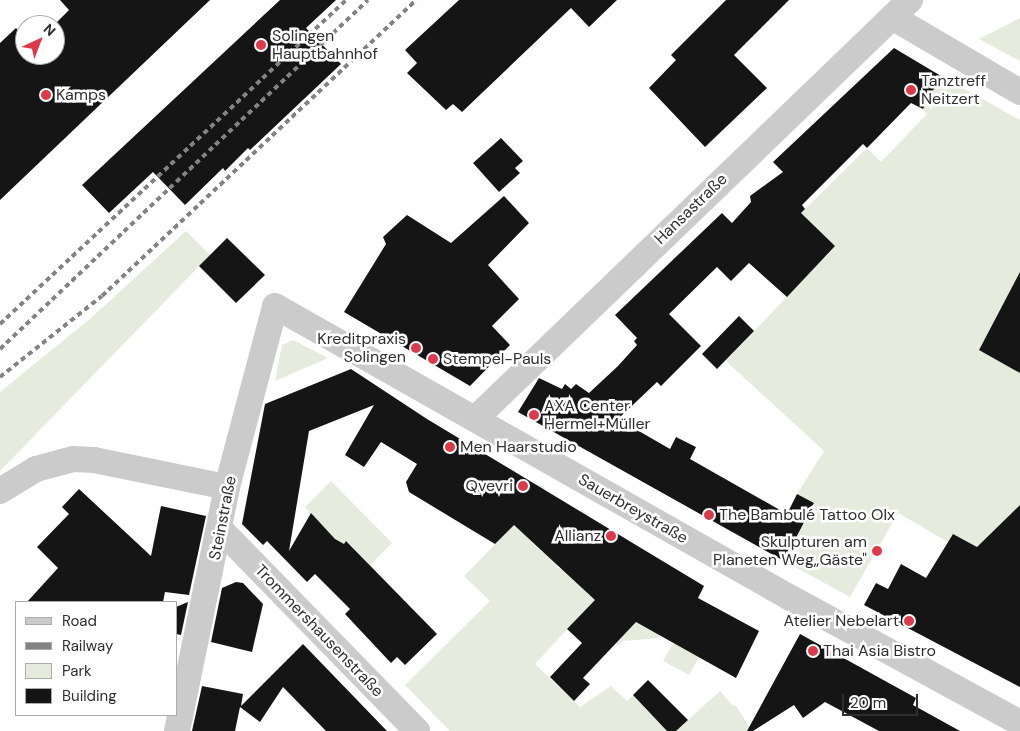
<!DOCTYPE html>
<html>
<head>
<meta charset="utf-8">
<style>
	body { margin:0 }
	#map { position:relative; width:1020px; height:731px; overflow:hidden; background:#fff; font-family:"DM Sans",sans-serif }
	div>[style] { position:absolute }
	.green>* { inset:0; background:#e5ebdd }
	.building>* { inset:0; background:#151515 }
	.street>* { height:26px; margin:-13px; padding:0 13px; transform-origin:13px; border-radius:13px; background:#cbcbcb }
	.rail>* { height:4px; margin-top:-2px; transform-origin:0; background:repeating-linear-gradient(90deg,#838383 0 5px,transparent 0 9px) }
	.dots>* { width:14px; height:14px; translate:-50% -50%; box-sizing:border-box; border:2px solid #fff; border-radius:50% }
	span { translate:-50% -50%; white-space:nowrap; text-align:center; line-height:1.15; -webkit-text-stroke:5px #fff; paint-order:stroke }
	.poi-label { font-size:16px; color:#2e2e2e }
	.left { translate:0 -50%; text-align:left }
	.right { translate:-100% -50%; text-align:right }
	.street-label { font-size:16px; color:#2e2e2e }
	.legend { position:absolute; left:15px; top:601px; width:162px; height:115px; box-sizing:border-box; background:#fff; border:1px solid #ababab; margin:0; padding:6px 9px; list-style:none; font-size:15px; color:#2e2e2e }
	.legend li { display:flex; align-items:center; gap:10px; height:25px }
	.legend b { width:25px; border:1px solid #ababab }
	.north { position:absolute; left:15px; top:15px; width:50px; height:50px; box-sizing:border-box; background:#fff; border:1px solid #ababab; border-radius:50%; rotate:43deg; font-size:14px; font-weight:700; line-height:20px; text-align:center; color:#2e2e2e }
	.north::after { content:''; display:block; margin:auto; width:18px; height:22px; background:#dc394a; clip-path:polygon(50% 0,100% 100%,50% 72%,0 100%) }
	.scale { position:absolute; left:842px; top:694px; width:76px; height:22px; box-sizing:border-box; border:2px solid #2e2e2e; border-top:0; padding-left:6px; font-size:15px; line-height:18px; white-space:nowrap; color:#2e2e2e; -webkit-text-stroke:4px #fff; paint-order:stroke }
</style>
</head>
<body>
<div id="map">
	<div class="green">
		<i style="clip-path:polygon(1020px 18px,1020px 61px,979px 39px)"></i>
		<i style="clip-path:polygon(941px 76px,1020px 120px,1020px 273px,979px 349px,1020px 373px,1020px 505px,977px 547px,953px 534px,948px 542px,898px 513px,850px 597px,784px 561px,814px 503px,797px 494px,824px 451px,726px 361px,835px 246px,801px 213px,867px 148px,881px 162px,927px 114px,923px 109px)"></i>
		<i style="clip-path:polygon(186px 231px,210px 255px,0 471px,0 392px,91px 318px)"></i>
		<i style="clip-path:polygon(293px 340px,328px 358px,275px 381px,282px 345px)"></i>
		<i style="clip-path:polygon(331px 481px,392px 543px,370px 565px,347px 541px,344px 544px,335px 539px,305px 507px)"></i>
		<i style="clip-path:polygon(537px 484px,545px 488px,526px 522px,539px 530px,530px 540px,542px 552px,581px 510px,588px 514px,557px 567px,591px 586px,587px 594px,605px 606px,660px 634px,658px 638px,623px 641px,618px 646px,583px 612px,535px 664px,580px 707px,611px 686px,627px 701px,633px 695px,667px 731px,450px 731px,405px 685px,490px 601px,464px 576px,512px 527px)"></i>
		<i style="clip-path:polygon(674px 642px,699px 657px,689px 675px,663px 661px)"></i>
		<i style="clip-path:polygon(720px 691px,732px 705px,736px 706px,752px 731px,676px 731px)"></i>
	</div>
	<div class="building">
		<i style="clip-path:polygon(60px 0,210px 0,0 200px,0 43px,16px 28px,25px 38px,25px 55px,55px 55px,54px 25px,69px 10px)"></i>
		<i style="clip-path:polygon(280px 0,336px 0,306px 28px,341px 64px,250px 150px,248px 148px,225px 171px,223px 168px,185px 205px,153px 172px,109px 213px,82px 185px)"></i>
		<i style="clip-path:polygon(459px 0,617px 0,589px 27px,571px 8px,462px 112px,453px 104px,446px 110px,407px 73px,417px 63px,405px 50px)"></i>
		<i style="clip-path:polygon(726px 0,789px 0,734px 55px,767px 88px,705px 147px,649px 88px,676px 60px,671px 55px)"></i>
		<i style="clip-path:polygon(894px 48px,941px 76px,923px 109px,911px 103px,867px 148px,863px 144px,802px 205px,805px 209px,801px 213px,835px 246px,787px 297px,749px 263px,731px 281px,717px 267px,669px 314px,701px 346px,661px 386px,657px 382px,618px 419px,670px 449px,676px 437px,696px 447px,690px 459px,787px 514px,797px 494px,814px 503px,784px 561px,518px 412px,539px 378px,562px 389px,565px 384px,571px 389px,576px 384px,589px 393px,618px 366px,637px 345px,634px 341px,637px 338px,615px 315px,722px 213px,732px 223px,751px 202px,750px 196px,783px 172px,773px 162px)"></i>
		<i style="clip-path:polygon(501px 138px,523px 161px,515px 168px,520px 173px,499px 192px,473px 163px)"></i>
		<i style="clip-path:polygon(504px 196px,529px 223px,488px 265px,519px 299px,492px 326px,510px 345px,470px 386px,344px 312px,386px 244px,383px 237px,407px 215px,451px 243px)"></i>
		<i style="clip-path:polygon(227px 238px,265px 275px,236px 303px,199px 266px)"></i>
		<i style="clip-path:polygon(1020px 272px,1020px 373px,979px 350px)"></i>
		<i style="clip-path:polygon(739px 316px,754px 331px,717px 369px,702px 354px)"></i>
		<i style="clip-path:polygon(351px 369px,427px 419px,704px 586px,698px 598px,759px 631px,736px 678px,636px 622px,583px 678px,590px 684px,574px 701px,550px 677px,582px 643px,567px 629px,595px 600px,514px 525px,495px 544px,409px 492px,406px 482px,417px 464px,381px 442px,364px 467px,345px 455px,374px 405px,309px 431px,289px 551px,311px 513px,335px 539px,344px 544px,346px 541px,437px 634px,405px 665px,397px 657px,391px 663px,345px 614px,350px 609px,315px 574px,307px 582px,267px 541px,263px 545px,242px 524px,265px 404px)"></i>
		<i style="clip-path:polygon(79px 489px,151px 556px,161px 506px,206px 516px,189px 595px,165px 592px,163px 602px,27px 602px,58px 568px,37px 547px,69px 514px,62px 507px)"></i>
		<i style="clip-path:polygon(1020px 505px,1020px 687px,864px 605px,876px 583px,888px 589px,901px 564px,926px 578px,953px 534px,977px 547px)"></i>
		<i style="clip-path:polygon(236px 582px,243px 583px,263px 604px,252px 652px,211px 642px,222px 588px)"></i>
		<i style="clip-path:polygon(188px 602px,181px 635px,176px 634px,176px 607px)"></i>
		<i style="clip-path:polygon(800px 634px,916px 698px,913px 705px,960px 731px,879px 731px,825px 702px,803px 718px,794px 705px,753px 731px,747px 731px)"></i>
		<i style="clip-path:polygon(303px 644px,387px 731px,326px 731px,283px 687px,260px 722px,240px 707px,235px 731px,192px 731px,202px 686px,243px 694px,241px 706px)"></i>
		<i style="clip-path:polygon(648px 680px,688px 720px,676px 731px,667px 731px,633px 695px)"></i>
	</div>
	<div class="street">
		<i style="left:892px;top:17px;width:148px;rotate:30.4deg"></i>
		<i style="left:475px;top:419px;width:604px;rotate:-43.93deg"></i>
		<i style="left:0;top:491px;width:42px;rotate:-31.4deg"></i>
		<i style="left:36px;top:469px;width:38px;rotate:-15deg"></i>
		<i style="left:73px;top:459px;width:21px;rotate:3deg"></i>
		<i style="left:94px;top:460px;width:136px;rotate:11.5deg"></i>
		<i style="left:221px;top:530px;width:281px;rotate:45.7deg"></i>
		<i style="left:177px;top:731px;width:249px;rotate:-78.4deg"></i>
		<i style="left:227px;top:487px;width:187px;rotate:-75.1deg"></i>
		<i style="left:275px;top:306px;width:591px;rotate:29.52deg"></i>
		<i style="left:789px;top:597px;width:263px;rotate:28.6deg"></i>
	</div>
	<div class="rail">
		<i style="left:0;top:324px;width:474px;rotate:-43.1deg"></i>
		<i style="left:0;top:349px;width:507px;rotate:-43.48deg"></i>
		<i style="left:0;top:377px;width:130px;rotate:-38.5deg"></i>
		<i style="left:102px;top:296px;width:432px;rotate:-43.3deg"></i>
	</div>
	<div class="dots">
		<i style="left:261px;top:45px;background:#dc394a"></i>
		<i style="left:911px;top:90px;background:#dc394a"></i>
		<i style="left:46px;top:95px;background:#dc394a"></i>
		<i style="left:416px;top:348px;background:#dc394a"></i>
		<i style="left:433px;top:359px;background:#dc394a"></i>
		<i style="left:534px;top:415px;background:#dc394a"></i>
		<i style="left:450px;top:447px;background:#dc394a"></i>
		<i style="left:523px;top:486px;background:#dc394a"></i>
		<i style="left:709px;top:515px;background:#dc394a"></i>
		<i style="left:611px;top:536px;background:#dc394a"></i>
		<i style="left:877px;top:551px;background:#dc394a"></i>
		<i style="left:909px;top:621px;background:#dc394a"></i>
		<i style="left:813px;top:651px;background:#dc394a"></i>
	</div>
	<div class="poi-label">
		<span class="left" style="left:272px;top:45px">Solingen<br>Hauptbahnhof</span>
		<span class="left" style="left:921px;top:90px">Tanztreff<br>Neitzert</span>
		<span class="left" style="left:56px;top:95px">Kamps</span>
		<span class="right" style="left:406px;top:348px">Kreditpraxis<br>Solingen</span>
		<span class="left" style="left:443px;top:359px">Stempel-Pauls</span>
		<span class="left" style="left:544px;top:415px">AXA Center<br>Hermel+Müller</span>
		<span class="left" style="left:460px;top:447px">Men Haarstudio</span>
		<span class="right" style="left:513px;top:486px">Qvevri</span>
		<span class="left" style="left:719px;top:515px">The Bambulé Tattoo Olx</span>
		<span class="right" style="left:601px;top:536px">Allianz</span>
		<span class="right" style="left:867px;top:551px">Skulpturen am<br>Planeten Weg„Gäste"</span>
		<span class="right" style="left:899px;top:621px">Atelier Nebelart</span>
		<span class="left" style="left:823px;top:651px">Thai Asia Bistro</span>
	</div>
	<div class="street-label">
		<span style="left:691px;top:209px;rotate:-44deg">Hansastraße</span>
		<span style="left:633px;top:509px;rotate:30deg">Sauerbreystraße</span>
		<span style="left:223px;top:518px;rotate:-79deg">Steinstraße</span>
		<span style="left:319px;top:631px;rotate:46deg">Trommershausenstraße</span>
	</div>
	<ul class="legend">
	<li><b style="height:6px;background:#cbcbcb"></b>Road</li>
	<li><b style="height:6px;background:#838383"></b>Railway</li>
	<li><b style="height:14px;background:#e5ebdd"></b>Park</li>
	<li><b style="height:14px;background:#151515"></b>Building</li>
	</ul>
	<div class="north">N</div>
	<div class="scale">20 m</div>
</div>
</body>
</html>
